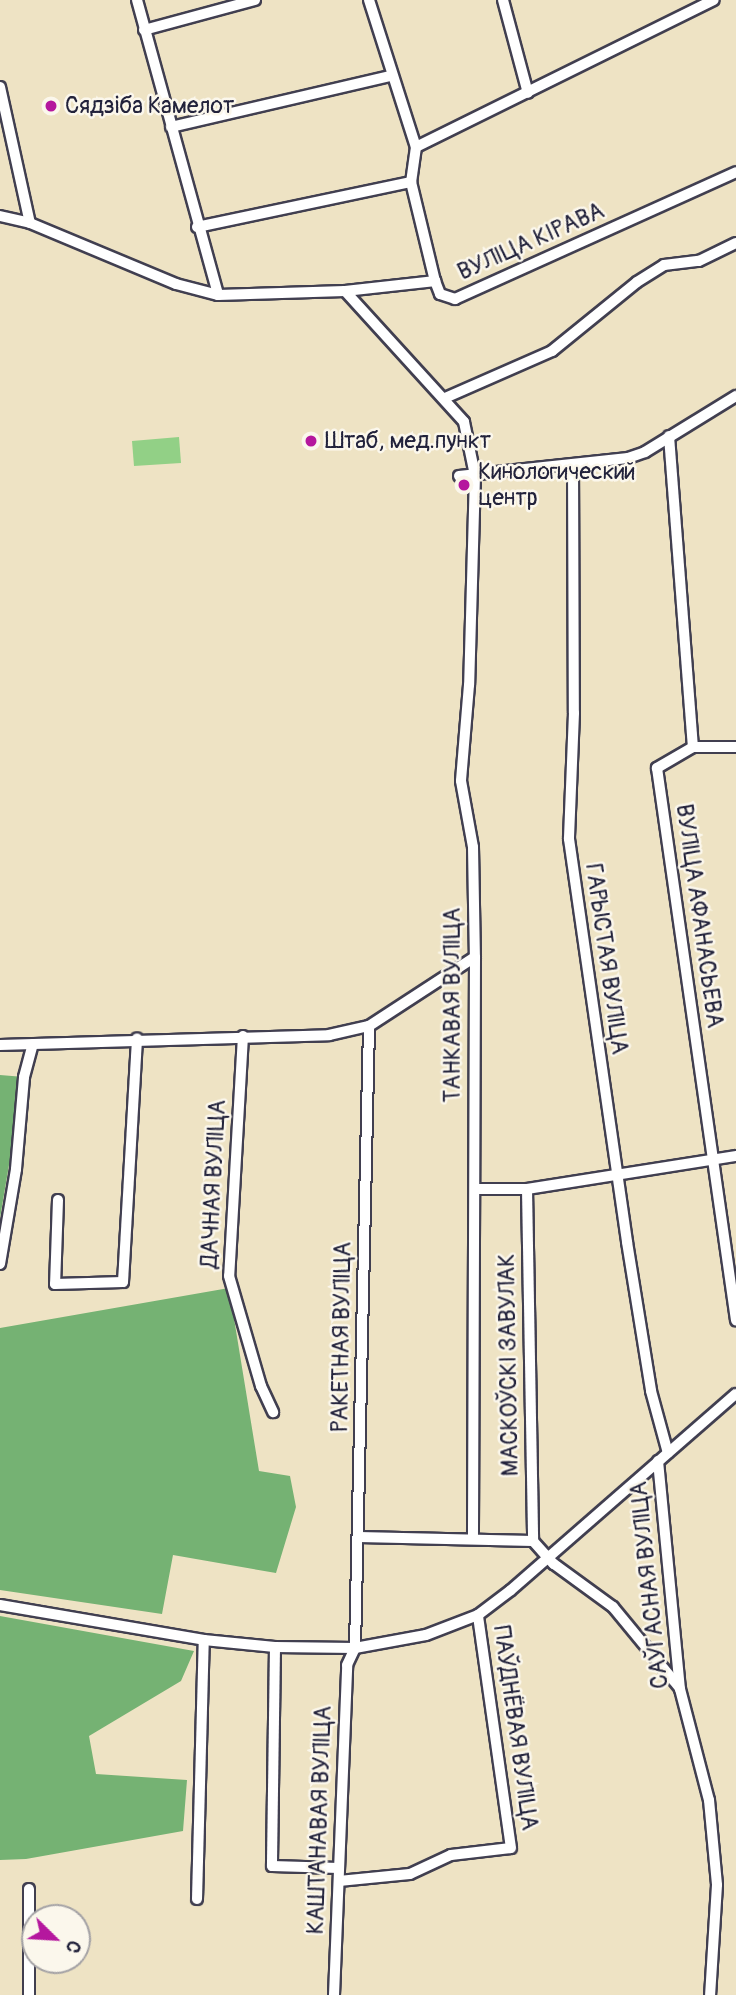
<!DOCTYPE html>
<html>
<head>
<meta charset="utf-8">
<style>
	body { margin:0 }
	#map { position:relative; width:736px; height:1995px; overflow:hidden; background:#eee3c4; font-family:Pangolin,sans-serif }
	div>[style] { position:absolute }
	.green>* { inset:0; background:#92d086 }
	.forest>* { inset:0; background:#75b273 }
	.roads { filter:drop-shadow(2px 0 #413f50) drop-shadow(-2px 0 #413f50) drop-shadow(0 2px #413f50) drop-shadow(0 -2px #413f50) }
	.minor>* { height:10px; margin:-5px; padding:0 5px; transform-origin:5px; border-radius:5px; background:#fff }
	.dots>* { width:19px; height:19px; translate:-50% -50%; box-sizing:border-box; border:4px solid #fbf7ec; border-radius:50% }
	span { translate:-50% -50%; white-space:nowrap; text-align:center; line-height:1.15; -webkit-text-stroke:5px #fbf7ec; paint-order:stroke }
	.poi-label { font-size:23px; color:#22223b }
	.left { translate:0 -50%; text-align:left }
	.street-label { font-size:23px; color:#22223b }
	.north { position:absolute; left:21px; top:1904px; width:70px; height:70px; box-sizing:border-box; background:#fbf7ec; border:2px solid #a4a2a5; border-radius:50%; rotate:114deg; font-size:19px; font-weight:700; line-height:28px; text-align:center; color:#22223b }
	.north::after { content:''; display:block; margin:auto; width:24px; height:32px; background:#b5179e; clip-path:polygon(50% 0,100% 100%,50% 72%,0 100%) }
</style>
</head>
<body>
<div id="map">
	<div class="green">
		<i style="clip-path:polygon(179px 437px,181px 463px,134px 466px,132px 441px)"></i>
	</div>
	<div class="forest">
		<i style="clip-path:polygon(0 1075px,24px 1077px,0 1218px)"></i>
		<i style="clip-path:polygon(229px 1288px,259px 1471px,290px 1476px,296px 1507px,276px 1573px,173px 1555px,162px 1614px,0 1590px,0 1328px)"></i>
		<i style="clip-path:polygon(0 1616px,194px 1651px,181px 1681px,89px 1736px,96px 1774px,187px 1780px,183px 1831px,26px 1859px,0 1860px)"></i>
	</div>
	<div class="roads">
		<div class="minor">
			<i style="left:137px;top:0;width:306px;rotate:74.6deg"></i>
			<i style="left:369px;top:0;width:154px;rotate:72.3deg"></i>
			<i style="left:416px;top:147px;width:35px;rotate:98deg"></i>
			<i style="left:411px;top:182px;width:102px;rotate:76.4deg"></i>
			<i style="left:503px;top:0;width:96px;rotate:75deg"></i>
			<i style="left:144px;top:30px;width:115px;rotate:-15.1deg"></i>
			<i style="left:0;top:87px;width:139px;rotate:77.6deg"></i>
			<i style="left:171px;top:127px;width:226px;rotate:-13.1deg"></i>
			<i style="left:416px;top:147px;width:332px;rotate:-26.3deg"></i>
			<i style="left:0;top:216px;width:31px;rotate:13deg"></i>
			<i style="left:30px;top:223px;width:158px;rotate:22.7deg"></i>
			<i style="left:176px;top:284px;width:43px;rotate:14.7deg"></i>
			<i style="left:218px;top:295px;width:127px;rotate:-1.8deg"></i>
			<i style="left:345px;top:291px;width:91px;rotate:-6.3deg"></i>
			<i style="left:435px;top:281px;width:14px;rotate:69deg"></i>
			<i style="left:440px;top:294px;width:16px;rotate:18deg"></i>
			<i style="left:455px;top:299px;width:308px;rotate:-24.3deg"></i>
			<i style="left:197px;top:227px;width:219px;rotate:-11.9deg"></i>
			<i style="left:345px;top:291px;width:177px;rotate:47.7deg"></i>
			<i style="left:464px;top:422px;width:54px;rotate:78.3deg"></i>
			<i style="left:475px;top:475px;width:210px;rotate:91.6deg"></i>
			<i style="left:469px;top:685px;width:96px;rotate:94.8deg"></i>
			<i style="left:461px;top:781px;width:67px;rotate:79.7deg"></i>
			<i style="left:473px;top:847px;width:110px;rotate:89deg"></i>
			<i style="left:475px;top:957px;width:579px;rotate:90.2deg"></i>
			<i style="left:445px;top:398px;width:117px;rotate:-23.7deg"></i>
			<i style="left:552px;top:351px;width:109px;rotate:-39.1deg"></i>
			<i style="left:637px;top:282px;width:32px;rotate:-32deg"></i>
			<i style="left:664px;top:265px;width:35px;rotate:-7deg"></i>
			<i style="left:699px;top:261px;width:41px;rotate:-25.9deg"></i>
			<i style="left:669px;top:436px;width:312px;rotate:85.6deg"></i>
			<i style="left:573px;top:464px;width:249px;rotate:89.8deg"></i>
			<i style="left:574px;top:713px;width:126px;rotate:92.3deg"></i>
			<i style="left:569px;top:839px;width:407px;rotate:81.8deg"></i>
			<i style="left:627px;top:1242px;width:151px;rotate:80.8deg"></i>
			<i style="left:651px;top:1391px;width:64px;rotate:74.7deg"></i>
			<i style="left:459px;top:476px;width:170px;rotate:-6.1deg"></i>
			<i style="left:628px;top:458px;width:18px;rotate:-19deg"></i>
			<i style="left:645px;top:452px;width:107px;rotate:-31.6deg"></i>
			<i style="left:736px;top:747px;width:43px;rotate:180deg"></i>
			<i style="left:693px;top:747px;width:42px;rotate:149.7deg"></i>
			<i style="left:657px;top:768px;width:558px;rotate:81.86deg"></i>
			<i style="left:243px;top:1036px;width:240px;rotate:93.3deg"></i>
			<i style="left:229px;top:1276px;width:115px;rotate:73.8deg"></i>
			<i style="left:261px;top:1386px;width:29px;rotate:65deg"></i>
			<i style="left:0;top:1045px;width:329px;rotate:-1.7deg"></i>
			<i style="left:329px;top:1035px;width:41px;rotate:-12.7deg"></i>
			<i style="left:369px;top:1026px;width:126px;rotate:-33.1deg"></i>
			<i style="left:475px;top:1189px;width:52px"></i>
			<i style="left:527px;top:1189px;width:212px;rotate:-9deg"></i>
			<i style="left:527px;top:1189px;width:352px;rotate:89deg"></i>
			<i style="left:58px;top:1200px;width:84px;rotate:92deg"></i>
			<i style="left:55px;top:1284px;width:68px;rotate:-1.7deg"></i>
			<i style="left:123px;top:1282px;width:244px;rotate:-86.7deg"></i>
			<i style="left:0;top:1264px;width:96px;rotate:-80.4deg"></i>
			<i style="left:16px;top:1169px;width:92px;rotate:-85deg"></i>
			<i style="left:24px;top:1077px;width:34px;rotate:-75deg"></i>
			<i style="left:658px;top:1461px;width:229px;rotate:84.5deg"></i>
			<i style="left:680px;top:1689px;width:115px;rotate:75.4deg"></i>
			<i style="left:709px;top:1800px;width:85px;rotate:84.6deg"></i>
			<i style="left:717px;top:1885px;width:110px;rotate:93.6deg"></i>
			<i style="left:359px;top:1537px;width:174px;rotate:1.3deg"></i>
			<i style="left:533px;top:1541px;width:31px;rotate:48deg"></i>
			<i style="left:554px;top:1564px;width:73px;rotate:36.1deg"></i>
			<i style="left:613px;top:1607px;width:104px;rotate:50.5deg"></i>
			<i style="left:0;top:1605px;width:207px;rotate:9.7deg"></i>
			<i style="left:204px;top:1640px;width:71px;rotate:5.6deg"></i>
			<i style="left:275px;top:1647px;width:80px;rotate:0.7deg"></i>
			<i style="left:355px;top:1648px;width:72px;rotate:-10.4deg"></i>
			<i style="left:426px;top:1635px;width:56px;rotate:-21deg"></i>
			<i style="left:478px;top:1615px;width:41px;rotate:-37.1deg"></i>
			<i style="left:511px;top:1590px;width:298px;rotate:-41.1deg"></i>
			<i style="left:275px;top:1647px;width:219px;rotate:90.8deg"></i>
			<i style="left:272px;top:1866px;width:67px;rotate:1.7deg"></i>
			<i style="left:339px;top:1881px;width:71px;rotate:-5.6deg"></i>
			<i style="left:410px;top:1874px;width:45px;rotate:-24.9deg"></i>
			<i style="left:451px;top:1855px;width:60px;rotate:-6.7deg"></i>
			<i style="left:511px;top:1848px;width:235px;rotate:-98.1deg"></i>
			<i style="left:197px;top:1899px;width:259px;rotate:-88.5deg"></i>
			<i style="left:29px;top:1995px;width:106px;rotate:-90deg"></i>
			<i style="left:334px;top:1995px;width:330px;rotate:-87.7deg"></i>
			<i style="left:347px;top:1665px;width:19px;rotate:-65deg"></i>
			<i style="left:355px;top:1648px;width:622px;rotate:-88.71deg"></i>
		</div>
	</div>
	<div class="dots">
		<i style="left:51px;top:106px;background:#b5179e"></i>
		<i style="left:311px;top:441px;background:#b5179e"></i>
		<i style="left:464px;top:485px;background:#b5179e"></i>
	</div>
	<div class="poi-label">
		<span class="left" style="left:65px;top:106px">Сядзіба Камелот</span>
		<span class="left" style="left:325px;top:441px">Штаб, мeд.пункт</span>
		<span class="left" style="left:478px;top:485px">Кинологический<br>центр</span>
	</div>
	<div class="street-label">
		<span style="left:531px;top:242px;rotate:-24deg">ВУЛІЦА КІРАВА</span>
		<span style="left:699px;top:916px;rotate:82deg">ВУЛІЦА АФАНАСЬЕВА</span>
		<span style="left:606px;top:959px;rotate:82deg">ГАРЫСТАЯ ВУЛІЦА</span>
		<span style="left:453px;top:1005px;rotate:-90deg">ТАНКАВАЯ ВУЛІЦА</span>
		<span style="left:214px;top:1184px;rotate:-87deg">ДАЧНАЯ ВУЛІЦА</span>
		<span style="left:342px;top:1337px;rotate:-89deg">РАКЕТНАЯ ВУЛІЦА</span>
		<span style="left:509px;top:1365px;rotate:-91deg">МАСКОЎСКІ ЗАВУЛАК</span>
		<span style="left:650px;top:1585px;rotate:-96deg">САЎГАСНАЯ ВУЛІЦА</span>
		<span style="left:515px;top:1728px;rotate:82deg">ПАЎДНЁВАЯ ВУЛІЦА</span>
		<span style="left:320px;top:1820px;rotate:-88deg">КАШТАНАВАЯ ВУЛІЦА</span>
	</div>
	<div class="north">С</div>
</div>
</body>
</html>
